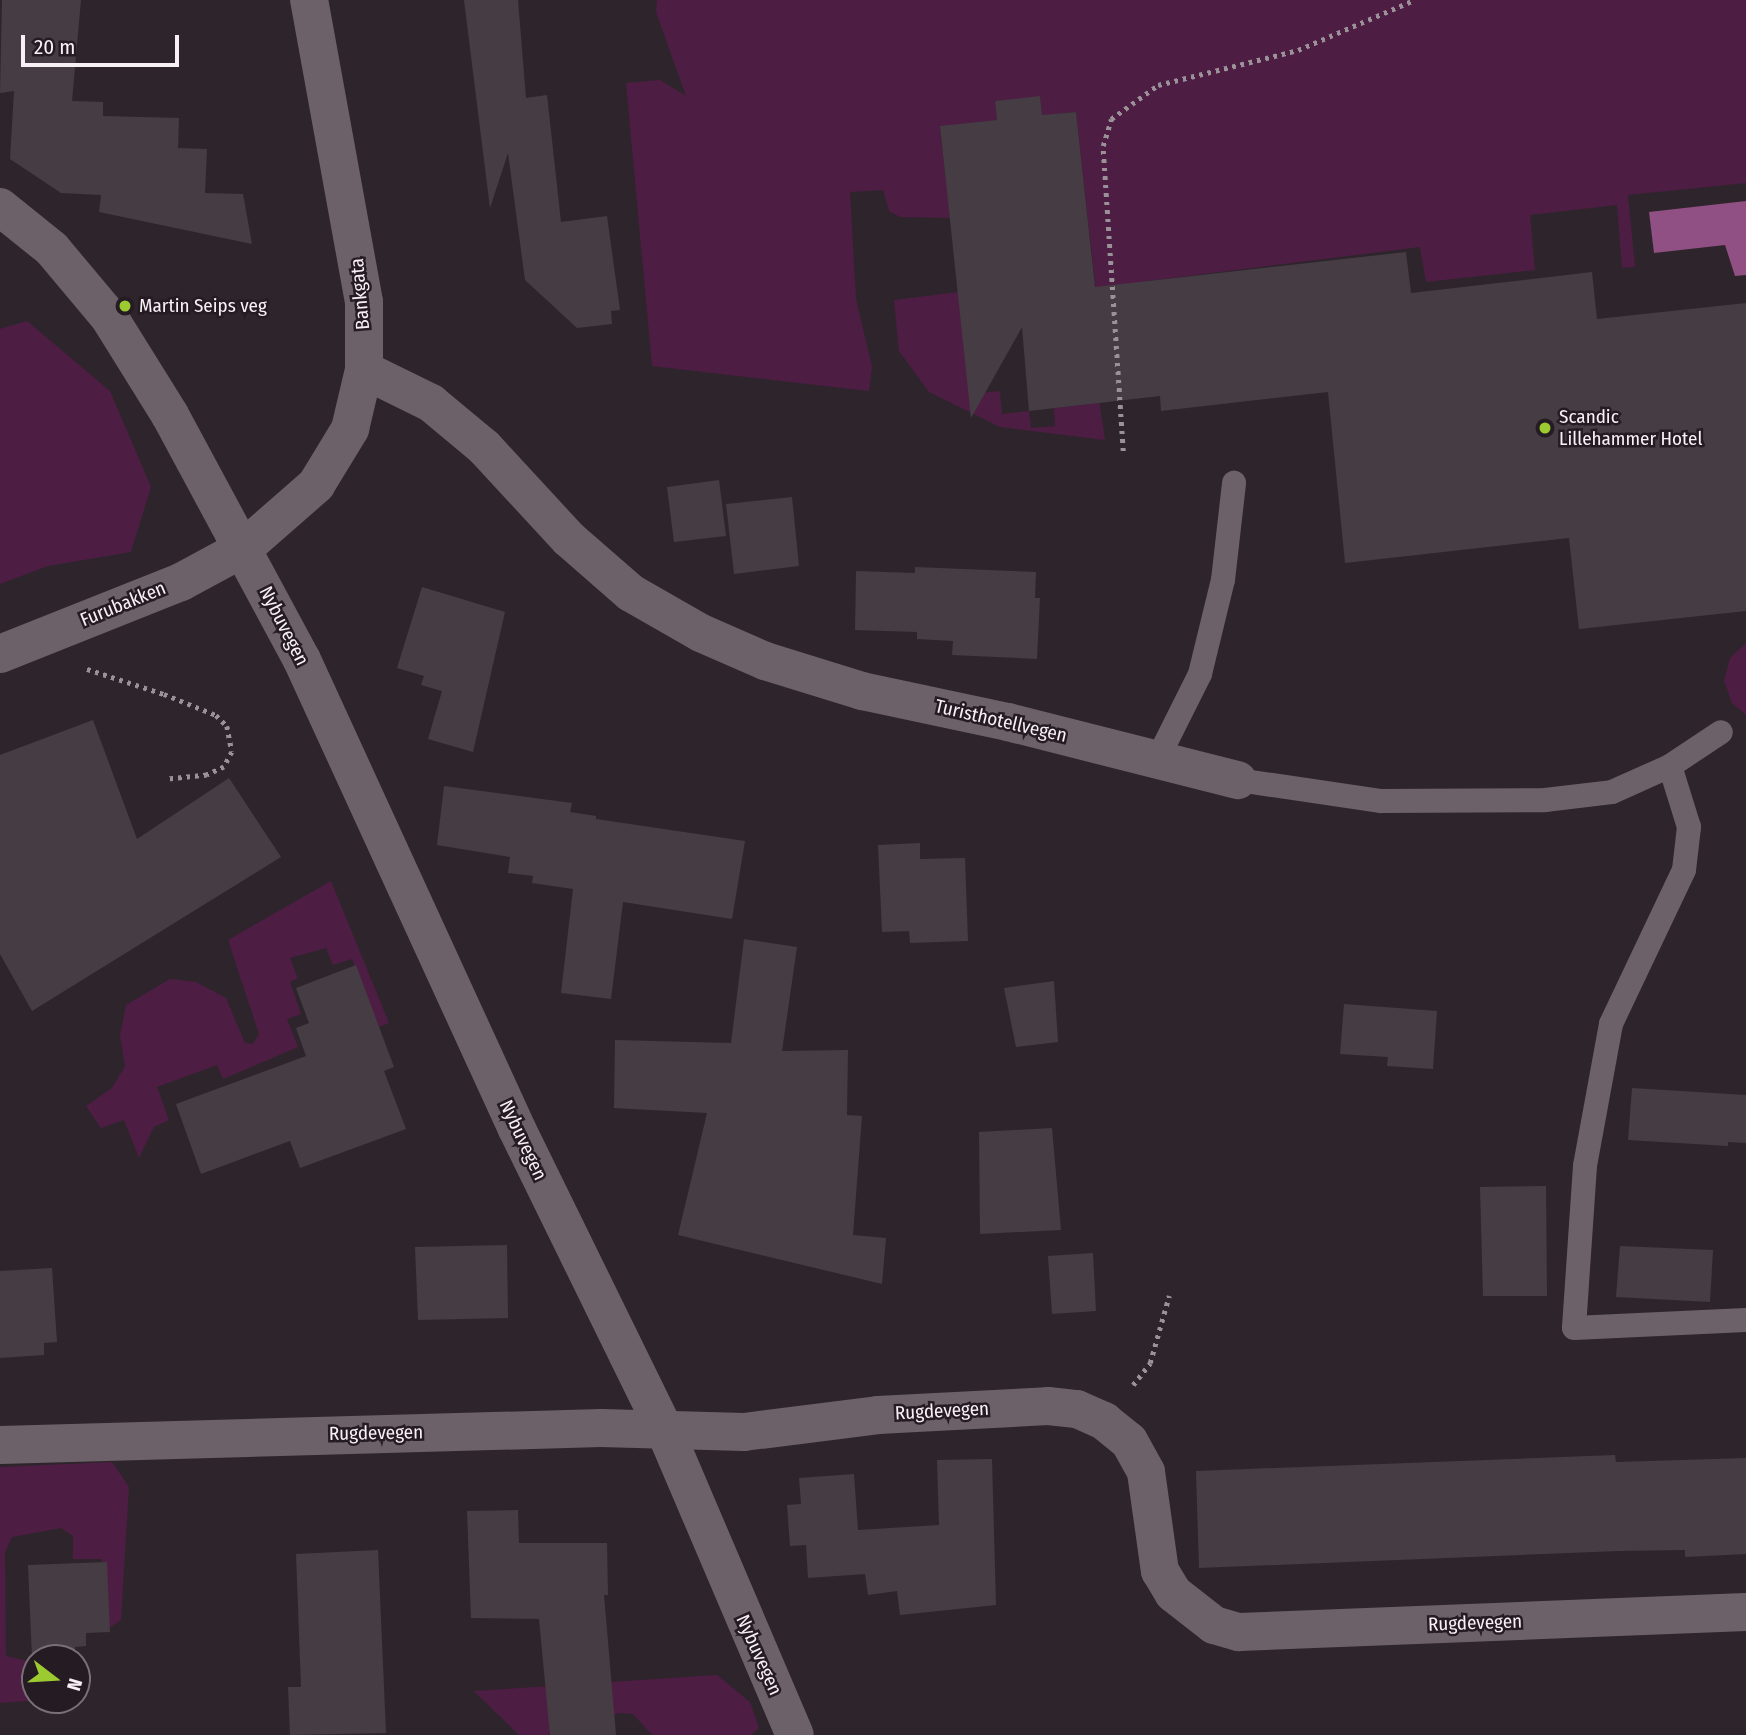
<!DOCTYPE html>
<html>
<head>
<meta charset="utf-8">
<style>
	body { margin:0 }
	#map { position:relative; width:1746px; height:1735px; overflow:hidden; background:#2e252c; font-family:"Fira Sans Condensed",sans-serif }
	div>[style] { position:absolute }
	.green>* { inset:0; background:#4d1d44 }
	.water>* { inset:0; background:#915083 }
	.building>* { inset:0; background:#463c44 }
	.path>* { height:4.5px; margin-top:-2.25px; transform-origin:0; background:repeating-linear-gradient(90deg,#9a9298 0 3.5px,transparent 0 8.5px) }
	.service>* { height:24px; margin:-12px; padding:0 12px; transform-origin:12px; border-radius:12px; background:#6c6169 }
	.minor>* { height:38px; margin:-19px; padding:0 19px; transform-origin:19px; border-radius:19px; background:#6c6169 }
	.tertiary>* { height:38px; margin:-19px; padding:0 19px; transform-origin:19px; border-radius:19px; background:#6c6169 }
	.dots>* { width:19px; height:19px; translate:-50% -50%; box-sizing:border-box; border:4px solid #251b22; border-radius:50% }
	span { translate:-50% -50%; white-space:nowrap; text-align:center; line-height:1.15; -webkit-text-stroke:5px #251b22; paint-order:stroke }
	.street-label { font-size:19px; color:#f7f0f5 }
	.poi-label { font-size:19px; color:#f7f0f5 }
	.left { translate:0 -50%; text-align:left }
	.north { position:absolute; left:21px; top:1644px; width:70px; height:70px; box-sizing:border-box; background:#251b22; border:2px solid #797076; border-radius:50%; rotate:107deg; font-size:19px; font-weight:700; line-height:28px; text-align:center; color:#f7f0f5 }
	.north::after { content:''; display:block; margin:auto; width:24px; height:32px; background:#9cca31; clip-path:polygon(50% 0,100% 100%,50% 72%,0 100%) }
	.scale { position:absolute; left:21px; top:35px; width:158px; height:32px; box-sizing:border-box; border:4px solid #f7f0f5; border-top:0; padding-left:9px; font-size:21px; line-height:24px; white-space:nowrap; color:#f7f0f5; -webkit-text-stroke:5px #251b22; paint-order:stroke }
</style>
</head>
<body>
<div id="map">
	<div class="green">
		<i style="clip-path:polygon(657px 0,1746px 0,1746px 183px,1628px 195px,1635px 267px,1622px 268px,1617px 205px,1530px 215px,1535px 270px,1426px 282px,1420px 247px,1147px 281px,1100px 327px,1076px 112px,1042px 115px,1040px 97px,995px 101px,997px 120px,940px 127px,950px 218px,900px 217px,889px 211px,883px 190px,850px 192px,856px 299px,872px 367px,869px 391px,652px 366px,626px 83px,660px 80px,686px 96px,656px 12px)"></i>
		<i style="clip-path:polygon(958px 292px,969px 394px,1000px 391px,1002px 414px,1029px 411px,1031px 428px,1055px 426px,1054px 408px,1092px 404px,1091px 385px,1097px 387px,1105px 440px,1000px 427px,929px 392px,899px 351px,894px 300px)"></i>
		<i style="clip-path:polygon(27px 321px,110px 391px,151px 487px,131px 552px,48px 566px,0 584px,0 329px)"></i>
		<i style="clip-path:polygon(1746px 643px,1746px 715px,1732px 703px,1724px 681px,1730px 658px)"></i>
		<i style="clip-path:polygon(331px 881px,389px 1023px,377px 1028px,352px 959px,333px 965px,326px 948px,290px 958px,298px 978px,290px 982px,301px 1014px,287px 1019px,298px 1047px,223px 1079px,217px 1065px,157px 1087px,169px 1120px,154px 1127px,139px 1158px,124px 1120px,101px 1128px,86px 1106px,112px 1088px,125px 1066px,120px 1035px,126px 1005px,170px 979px,196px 982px,226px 998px,245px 1043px,253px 1044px,259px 1034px,228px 940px)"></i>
		<i style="clip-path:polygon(112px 1462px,129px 1487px,121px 1620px,103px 1632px,102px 1559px,73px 1559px,73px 1536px,61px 1528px,12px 1537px,5px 1552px,6px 1656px,27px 1661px,30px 1701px,0 1703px,0 1467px)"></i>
		<i style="clip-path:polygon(717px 1675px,750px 1702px,759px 1728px,751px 1735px,652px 1735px,633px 1714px,618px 1713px,605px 1721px,559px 1724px,548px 1735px,519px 1735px,474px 1691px)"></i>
	</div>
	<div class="water">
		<i style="clip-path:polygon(1746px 201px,1746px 275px,1735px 276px,1725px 245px,1654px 253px,1649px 212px)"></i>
	</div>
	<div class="building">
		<i style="clip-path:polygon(2px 0,81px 0,72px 101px,103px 102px,103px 116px,179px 118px,178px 148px,207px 149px,205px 193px,243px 194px,252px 244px,99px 212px,101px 195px,61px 193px,10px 159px,14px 91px,0 93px)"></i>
		<i style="clip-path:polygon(464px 0,518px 0,526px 98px,547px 95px,561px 222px,607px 216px,620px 310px,611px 311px,612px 324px,577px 328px,525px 280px,508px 153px,490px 208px)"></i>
		<i style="clip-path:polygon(1040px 96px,1042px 115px,1076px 112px,1095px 287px,1406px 252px,1411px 293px,1592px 272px,1597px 319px,1746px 303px,1746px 611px,1579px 629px,1569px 538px,1345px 563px,1328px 392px,1161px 411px,1160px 396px,1029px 411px,1022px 327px,971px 418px,940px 126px,997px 120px,995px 101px)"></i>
		<i style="clip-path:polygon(719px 480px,726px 536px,674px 542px,667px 487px)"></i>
		<i style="clip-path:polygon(792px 497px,799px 566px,734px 574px,726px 504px)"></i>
		<i style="clip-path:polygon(915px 567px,1036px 572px,1035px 598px,1040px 598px,1037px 659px,952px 655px,953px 641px,917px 639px,917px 632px,855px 630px,856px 571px,915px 573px)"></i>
		<i style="clip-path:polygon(422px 587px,505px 612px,473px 752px,428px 739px,442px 691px,421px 685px,424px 676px,397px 668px)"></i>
		<i style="clip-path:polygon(93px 720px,137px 839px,229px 778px,281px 857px,32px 1011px,0 954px,0 755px)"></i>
		<i style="clip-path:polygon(444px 786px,572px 803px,570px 812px,596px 816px,596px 819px,745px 841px,732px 919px,623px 902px,611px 999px,561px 993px,573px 889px,532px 883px,533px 876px,508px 873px,510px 857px,437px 845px)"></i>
		<i style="clip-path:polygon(920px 843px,920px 859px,965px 858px,968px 941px,910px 943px,909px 931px,882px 932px,878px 845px)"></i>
		<i style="clip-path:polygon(744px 939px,797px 947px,782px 1051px,848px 1050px,847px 1115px,862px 1116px,853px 1235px,886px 1238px,882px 1284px,678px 1235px,707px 1113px,614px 1108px,615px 1040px,731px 1043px)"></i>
		<i style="clip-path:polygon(356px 965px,394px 1067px,384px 1071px,406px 1129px,300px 1168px,290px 1141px,201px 1174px,176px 1104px,306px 1056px,296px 1028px,309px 1023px,296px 988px)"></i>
		<i style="clip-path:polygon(1054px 981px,1058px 1042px,1016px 1047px,1004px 988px)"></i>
		<i style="clip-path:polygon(1344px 1004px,1437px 1011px,1433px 1069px,1387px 1066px,1388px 1057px,1340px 1054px)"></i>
		<i style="clip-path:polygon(1632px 1088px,1746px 1095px,1746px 1143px,1728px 1142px,1728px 1146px,1628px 1140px)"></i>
		<i style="clip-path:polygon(1052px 1128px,1061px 1230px,980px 1234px,979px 1132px)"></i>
		<i style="clip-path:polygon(1546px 1186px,1547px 1296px,1483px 1296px,1480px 1187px)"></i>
		<i style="clip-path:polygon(507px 1245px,508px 1318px,418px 1320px,415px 1247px)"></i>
		<i style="clip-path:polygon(1620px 1246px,1713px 1250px,1710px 1302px,1616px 1297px)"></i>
		<i style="clip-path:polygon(1093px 1253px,1096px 1311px,1052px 1314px,1048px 1256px)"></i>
		<i style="clip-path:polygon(52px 1268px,57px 1342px,44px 1343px,44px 1355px,0 1358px,0 1271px)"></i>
		<i style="clip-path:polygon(1615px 1455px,1616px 1462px,1746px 1458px,1746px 1554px,1685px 1557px,1685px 1550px,1619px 1551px,1199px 1568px,1196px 1471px)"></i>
		<i style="clip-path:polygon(992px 1459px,996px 1605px,900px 1615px,897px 1591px,868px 1595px,865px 1574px,808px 1578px,806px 1545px,790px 1546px,787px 1505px,801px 1504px,799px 1478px,854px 1474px,858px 1530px,939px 1525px,937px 1460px)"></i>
		<i style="clip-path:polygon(518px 1510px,519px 1543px,607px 1543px,608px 1595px,604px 1595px,616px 1735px,550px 1735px,539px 1619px,471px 1618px,467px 1511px)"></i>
		<i style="clip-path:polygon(378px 1550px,386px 1733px,290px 1735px,288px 1687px,301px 1687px,296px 1554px)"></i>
		<i style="clip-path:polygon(107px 1562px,110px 1632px,86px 1633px,86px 1646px,75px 1647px,75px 1658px,32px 1658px,28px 1565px)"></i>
	</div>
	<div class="path">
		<i style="left:1123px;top:451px;width:306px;rotate:-93.8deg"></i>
		<i style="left:1103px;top:146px;width:28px;rotate:-73deg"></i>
		<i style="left:1111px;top:119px;width:58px;rotate:-35.9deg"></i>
		<i style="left:1158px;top:85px;width:144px;rotate:-14deg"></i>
		<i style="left:1298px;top:50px;width:126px;rotate:-23.3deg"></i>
		<i style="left:87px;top:669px;width:81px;rotate:18deg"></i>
		<i style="left:164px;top:694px;width:56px;rotate:22deg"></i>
		<i style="left:216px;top:715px;width:16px;rotate:45deg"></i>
		<i style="left:227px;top:726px;width:26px;rotate:79deg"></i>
		<i style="left:232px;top:752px;width:17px;rotate:118deg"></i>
		<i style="left:224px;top:767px;width:19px;rotate:155deg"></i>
		<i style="left:207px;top:775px;width:39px;rotate:174deg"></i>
		<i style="left:1133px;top:1385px;width:28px;rotate:-52deg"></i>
		<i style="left:1150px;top:1363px;width:70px;rotate:-74.2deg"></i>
	</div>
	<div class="service">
		<i style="left:1158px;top:758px;width:94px;rotate:-63.4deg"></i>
		<i style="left:1200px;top:674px;width:97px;rotate:-76.3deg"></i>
		<i style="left:1223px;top:580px;width:98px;rotate:-83.5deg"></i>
		<i style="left:1670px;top:766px;width:64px;rotate:72.7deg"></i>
		<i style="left:1689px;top:827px;width:43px;rotate:96.6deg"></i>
		<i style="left:1684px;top:870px;width:170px;rotate:115.4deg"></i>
		<i style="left:1611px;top:1024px;width:144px;rotate:100.4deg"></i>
		<i style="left:1585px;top:1166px;width:162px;rotate:93.9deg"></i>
		<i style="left:1574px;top:1328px;width:172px;rotate:-2.7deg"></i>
		<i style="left:1238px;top:780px;width:145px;rotate:8.4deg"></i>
		<i style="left:1381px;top:801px;width:164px;rotate:-0.3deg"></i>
		<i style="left:1545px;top:800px;width:67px;rotate:-6.8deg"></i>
		<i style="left:1612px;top:792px;width:64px;rotate:-24.1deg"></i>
		<i style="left:1670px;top:766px;width:61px;rotate:-33.7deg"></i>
	</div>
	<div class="minor">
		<i style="left:0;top:207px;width:67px;rotate:38.9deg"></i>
		<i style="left:52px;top:249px;width:89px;rotate:50deg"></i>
		<i style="left:109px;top:317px;width:115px;rotate:58.1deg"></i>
		<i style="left:170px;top:415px;width:278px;rotate:61.7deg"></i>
		<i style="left:302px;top:660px;width:516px;rotate:65.37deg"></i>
		<i style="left:517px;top:1129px;width:339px;rotate:63.9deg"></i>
		<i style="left:666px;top:1433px;width:328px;rotate:66.9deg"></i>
		<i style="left:364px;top:370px;width:75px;rotate:26.2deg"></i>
		<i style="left:431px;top:403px;width:69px;rotate:39.7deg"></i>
		<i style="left:484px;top:447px;width:125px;rotate:47.3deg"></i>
		<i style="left:569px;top:539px;width:82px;rotate:41.1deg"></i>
		<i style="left:631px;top:593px;width:81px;rotate:29.7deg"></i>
		<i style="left:701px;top:633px;width:70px;rotate:23.6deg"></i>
		<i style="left:765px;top:661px;width:102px;rotate:17.2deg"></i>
		<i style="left:862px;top:691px;width:149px;rotate:12deg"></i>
		<i style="left:1008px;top:722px;width:237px;rotate:14.2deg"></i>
		<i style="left:0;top:1445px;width:601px;rotate:-1.62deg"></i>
		<i style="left:601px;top:1428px;width:143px;rotate:1.6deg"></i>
		<i style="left:744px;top:1432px;width:135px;rotate:-7.2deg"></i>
		<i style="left:878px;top:1415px;width:170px;rotate:-3deg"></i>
		<i style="left:1048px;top:1406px;width:29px;rotate:6deg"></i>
		<i style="left:1077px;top:1409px;width:30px;rotate:24deg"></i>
		<i style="left:1104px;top:1421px;width:32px;rotate:39deg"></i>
		<i style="left:1129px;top:1441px;width:35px;rotate:61deg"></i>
		<i style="left:1146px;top:1472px;width:100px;rotate:82deg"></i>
		<i style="left:1160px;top:1571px;width:26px;rotate:59deg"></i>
		<i style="left:1173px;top:1593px;width:52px;rotate:38deg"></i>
		<i style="left:1214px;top:1625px;width:26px;rotate:16deg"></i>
		<i style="left:1239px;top:1632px;width:507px;rotate:-2.26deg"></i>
	</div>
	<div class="tertiary">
		<i style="left:0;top:654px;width:195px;rotate:-21.7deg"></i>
		<i style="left:181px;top:582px;width:72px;rotate:-28.4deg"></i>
		<i style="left:244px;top:548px;width:96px;rotate:-41.2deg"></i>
		<i style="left:316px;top:485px;width:66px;rotate:-58.7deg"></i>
		<i style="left:350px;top:429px;width:61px;rotate:-76.7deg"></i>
		<i style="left:364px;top:370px;width:68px;rotate:-90deg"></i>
		<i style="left:364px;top:302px;width:307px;rotate:-100.3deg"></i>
	</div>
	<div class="dots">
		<i style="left:125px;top:306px;background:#9cca31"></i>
		<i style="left:1545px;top:428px;background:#9cca31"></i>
	</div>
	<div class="street-label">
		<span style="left:360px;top:294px;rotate:-95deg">Bankgata</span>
		<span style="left:123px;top:604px;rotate:-22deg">Furubakken</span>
		<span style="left:284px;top:626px;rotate:63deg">Nybuvegen</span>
		<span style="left:1001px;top:721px;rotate:13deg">Turisthotellvegen</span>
		<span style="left:523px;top:1140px;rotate:65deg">Nybuvegen</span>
		<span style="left:942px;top:1411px;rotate:-3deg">Rugdevegen</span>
		<span style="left:376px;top:1433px;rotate:-1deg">Rugdevegen</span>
		<span style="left:1475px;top:1623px;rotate:-2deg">Rugdevegen</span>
		<span style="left:759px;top:1655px;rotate:66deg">Nybuvegen</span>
	</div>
	<div class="poi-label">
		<span class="left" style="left:139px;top:306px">Martin Seips veg</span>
		<span class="left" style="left:1559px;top:428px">Scandic<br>Lillehammer Hotel</span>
	</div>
	<div class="north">N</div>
	<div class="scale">20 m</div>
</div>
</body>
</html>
